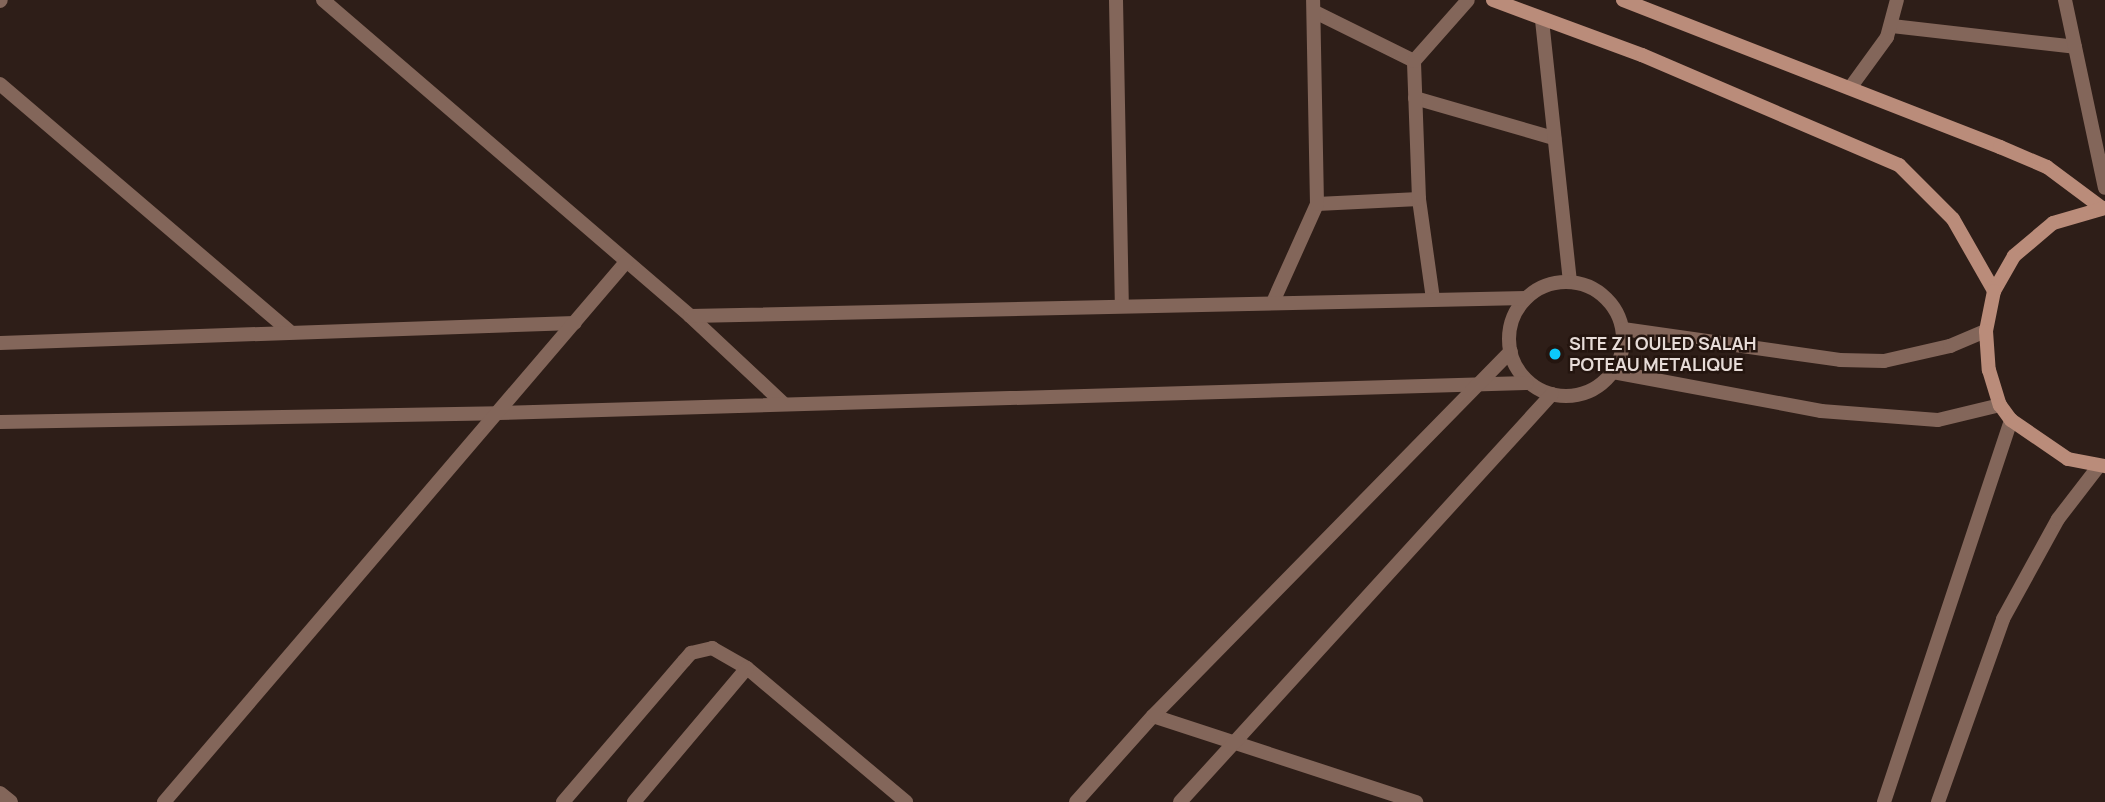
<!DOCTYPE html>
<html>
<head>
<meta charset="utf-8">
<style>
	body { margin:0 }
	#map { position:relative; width:2105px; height:802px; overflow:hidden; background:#2e1e18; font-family:Manrope,sans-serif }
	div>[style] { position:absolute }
	.lane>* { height:14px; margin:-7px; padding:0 7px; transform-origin:7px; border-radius:7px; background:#83665a }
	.street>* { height:14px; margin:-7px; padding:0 7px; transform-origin:7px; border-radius:7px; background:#83665a }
	.street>.ring { margin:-7px; padding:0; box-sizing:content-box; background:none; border:14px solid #83665a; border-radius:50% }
	.secondary>* { height:14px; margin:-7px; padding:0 7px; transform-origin:7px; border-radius:7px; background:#ba8c7a }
	.dots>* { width:19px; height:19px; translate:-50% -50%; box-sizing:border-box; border:4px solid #24150f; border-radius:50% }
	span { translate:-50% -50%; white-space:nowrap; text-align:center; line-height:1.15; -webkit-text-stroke:5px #24150f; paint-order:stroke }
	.poi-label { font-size:18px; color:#e7dcd8; font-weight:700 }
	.left { translate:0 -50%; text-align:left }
</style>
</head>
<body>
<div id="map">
	<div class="lane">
		<i style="left:1315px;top:12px;width:110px;rotate:26.3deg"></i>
		<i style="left:1892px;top:26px;width:184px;rotate:6.5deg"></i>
		<i style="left:1850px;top:88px;width:63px;rotate:-54deg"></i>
		<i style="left:1887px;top:37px;width:38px;rotate:-75deg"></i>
		<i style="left:1415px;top:98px;width:145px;rotate:16.1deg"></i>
		<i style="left:1317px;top:204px;width:102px;rotate:-2.8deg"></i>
		<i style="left:1433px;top:299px;width:101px;rotate:-98deg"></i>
		<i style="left:1419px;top:199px;width:138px;rotate:-92.1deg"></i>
		<i style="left:1414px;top:61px;width:81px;rotate:-48.5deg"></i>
		<i style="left:1273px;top:302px;width:107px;rotate:-65.8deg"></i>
		<i style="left:1317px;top:204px;width:204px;rotate:-91.1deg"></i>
	</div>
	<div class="street">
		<i style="left:323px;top:0;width:484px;rotate:40.7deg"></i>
		<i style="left:690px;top:316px;width:127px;rotate:43.1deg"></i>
		<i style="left:1116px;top:0;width:304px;rotate:88.9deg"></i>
		<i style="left:2065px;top:0;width:192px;rotate:78deg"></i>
		<i style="left:0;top:1px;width:1px;rotate:-45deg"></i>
		<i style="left:1542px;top:20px;width:263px;rotate:83.9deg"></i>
		<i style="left:0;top:84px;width:380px;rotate:40.5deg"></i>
		<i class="ring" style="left:1509px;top:282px;width:100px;height:100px"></i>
		<i style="left:690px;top:316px;width:836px;rotate:-1.23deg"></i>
		<i style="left:1623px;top:329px;width:219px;rotate:8.1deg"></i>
		<i style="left:1840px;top:360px;width:44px;rotate:1.3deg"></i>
		<i style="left:1884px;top:361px;width:68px;rotate:-12.8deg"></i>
		<i style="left:1950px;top:346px;width:39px;rotate:-23deg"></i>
		<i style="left:0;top:343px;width:575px;rotate:-1.99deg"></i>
		<i style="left:1613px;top:372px;width:212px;rotate:10.6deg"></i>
		<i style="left:1821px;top:411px;width:117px;rotate:4.4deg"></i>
		<i style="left:1938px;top:420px;width:64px;rotate:-13.6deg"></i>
		<i style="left:0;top:422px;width:498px;rotate:-1deg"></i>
		<i style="left:498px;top:413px;width:1029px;rotate:-1.67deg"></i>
		<i style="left:1153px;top:716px;width:277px;rotate:18.1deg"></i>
		<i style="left:0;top:793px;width:14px;rotate:39deg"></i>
		<i style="left:164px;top:802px;width:711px;rotate:-49.45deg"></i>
		<i style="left:563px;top:802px;width:186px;rotate:-49.4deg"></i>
		<i style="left:684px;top:661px;width:11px;rotate:-49deg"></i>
		<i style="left:691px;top:653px;width:22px;rotate:-13deg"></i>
		<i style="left:712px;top:648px;width:40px;rotate:29.7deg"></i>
		<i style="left:747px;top:668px;width:208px;rotate:40.1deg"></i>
		<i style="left:634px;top:802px;width:175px;rotate:-49.9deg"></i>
		<i style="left:1076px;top:802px;width:115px;rotate:-48.2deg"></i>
		<i style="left:1153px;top:716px;width:511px;rotate:-45.55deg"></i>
		<i style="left:1180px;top:802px;width:552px;rotate:-47.64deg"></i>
		<i style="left:1884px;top:802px;width:403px;rotate:-71.6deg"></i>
		<i style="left:1938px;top:802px;width:194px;rotate:-70.4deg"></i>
		<i style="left:2003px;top:619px;width:114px;rotate:-61.2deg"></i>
		<i style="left:2058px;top:519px;width:66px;rotate:-52.4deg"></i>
	</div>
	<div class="secondary">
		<i style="left:1493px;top:0;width:159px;rotate:20.3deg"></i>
		<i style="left:1642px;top:55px;width:280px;rotate:23.2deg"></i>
		<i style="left:1899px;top:165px;width:76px;rotate:45deg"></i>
		<i style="left:1953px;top:219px;width:83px;rotate:60.3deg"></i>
		<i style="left:1623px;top:0;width:405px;rotate:21.3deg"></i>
		<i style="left:2000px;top:147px;width:51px;rotate:23.1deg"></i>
		<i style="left:2047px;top:167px;width:69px;rotate:36.7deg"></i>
		<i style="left:2105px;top:208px;width:54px;rotate:163.9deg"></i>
		<i style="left:2053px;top:223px;width:51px;rotate:139.8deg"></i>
		<i style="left:2014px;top:256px;width:40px;rotate:119.7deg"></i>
		<i style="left:1994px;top:291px;width:41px;rotate:101.3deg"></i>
		<i style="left:1986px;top:331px;width:39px;rotate:86deg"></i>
		<i style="left:1989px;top:370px;width:37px;rotate:73deg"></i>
		<i style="left:2000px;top:405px;width:19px;rotate:54deg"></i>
		<i style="left:2011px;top:420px;width:69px;rotate:34.4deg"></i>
		<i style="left:2068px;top:459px;width:38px;rotate:11deg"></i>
	</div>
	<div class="dots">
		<i style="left:1555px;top:354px;background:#0ccafa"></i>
	</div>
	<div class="poi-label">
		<span class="left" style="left:1569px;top:354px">SITE Z I OULED SALAH<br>POTEAU METALIQUE</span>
	</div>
</div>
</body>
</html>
